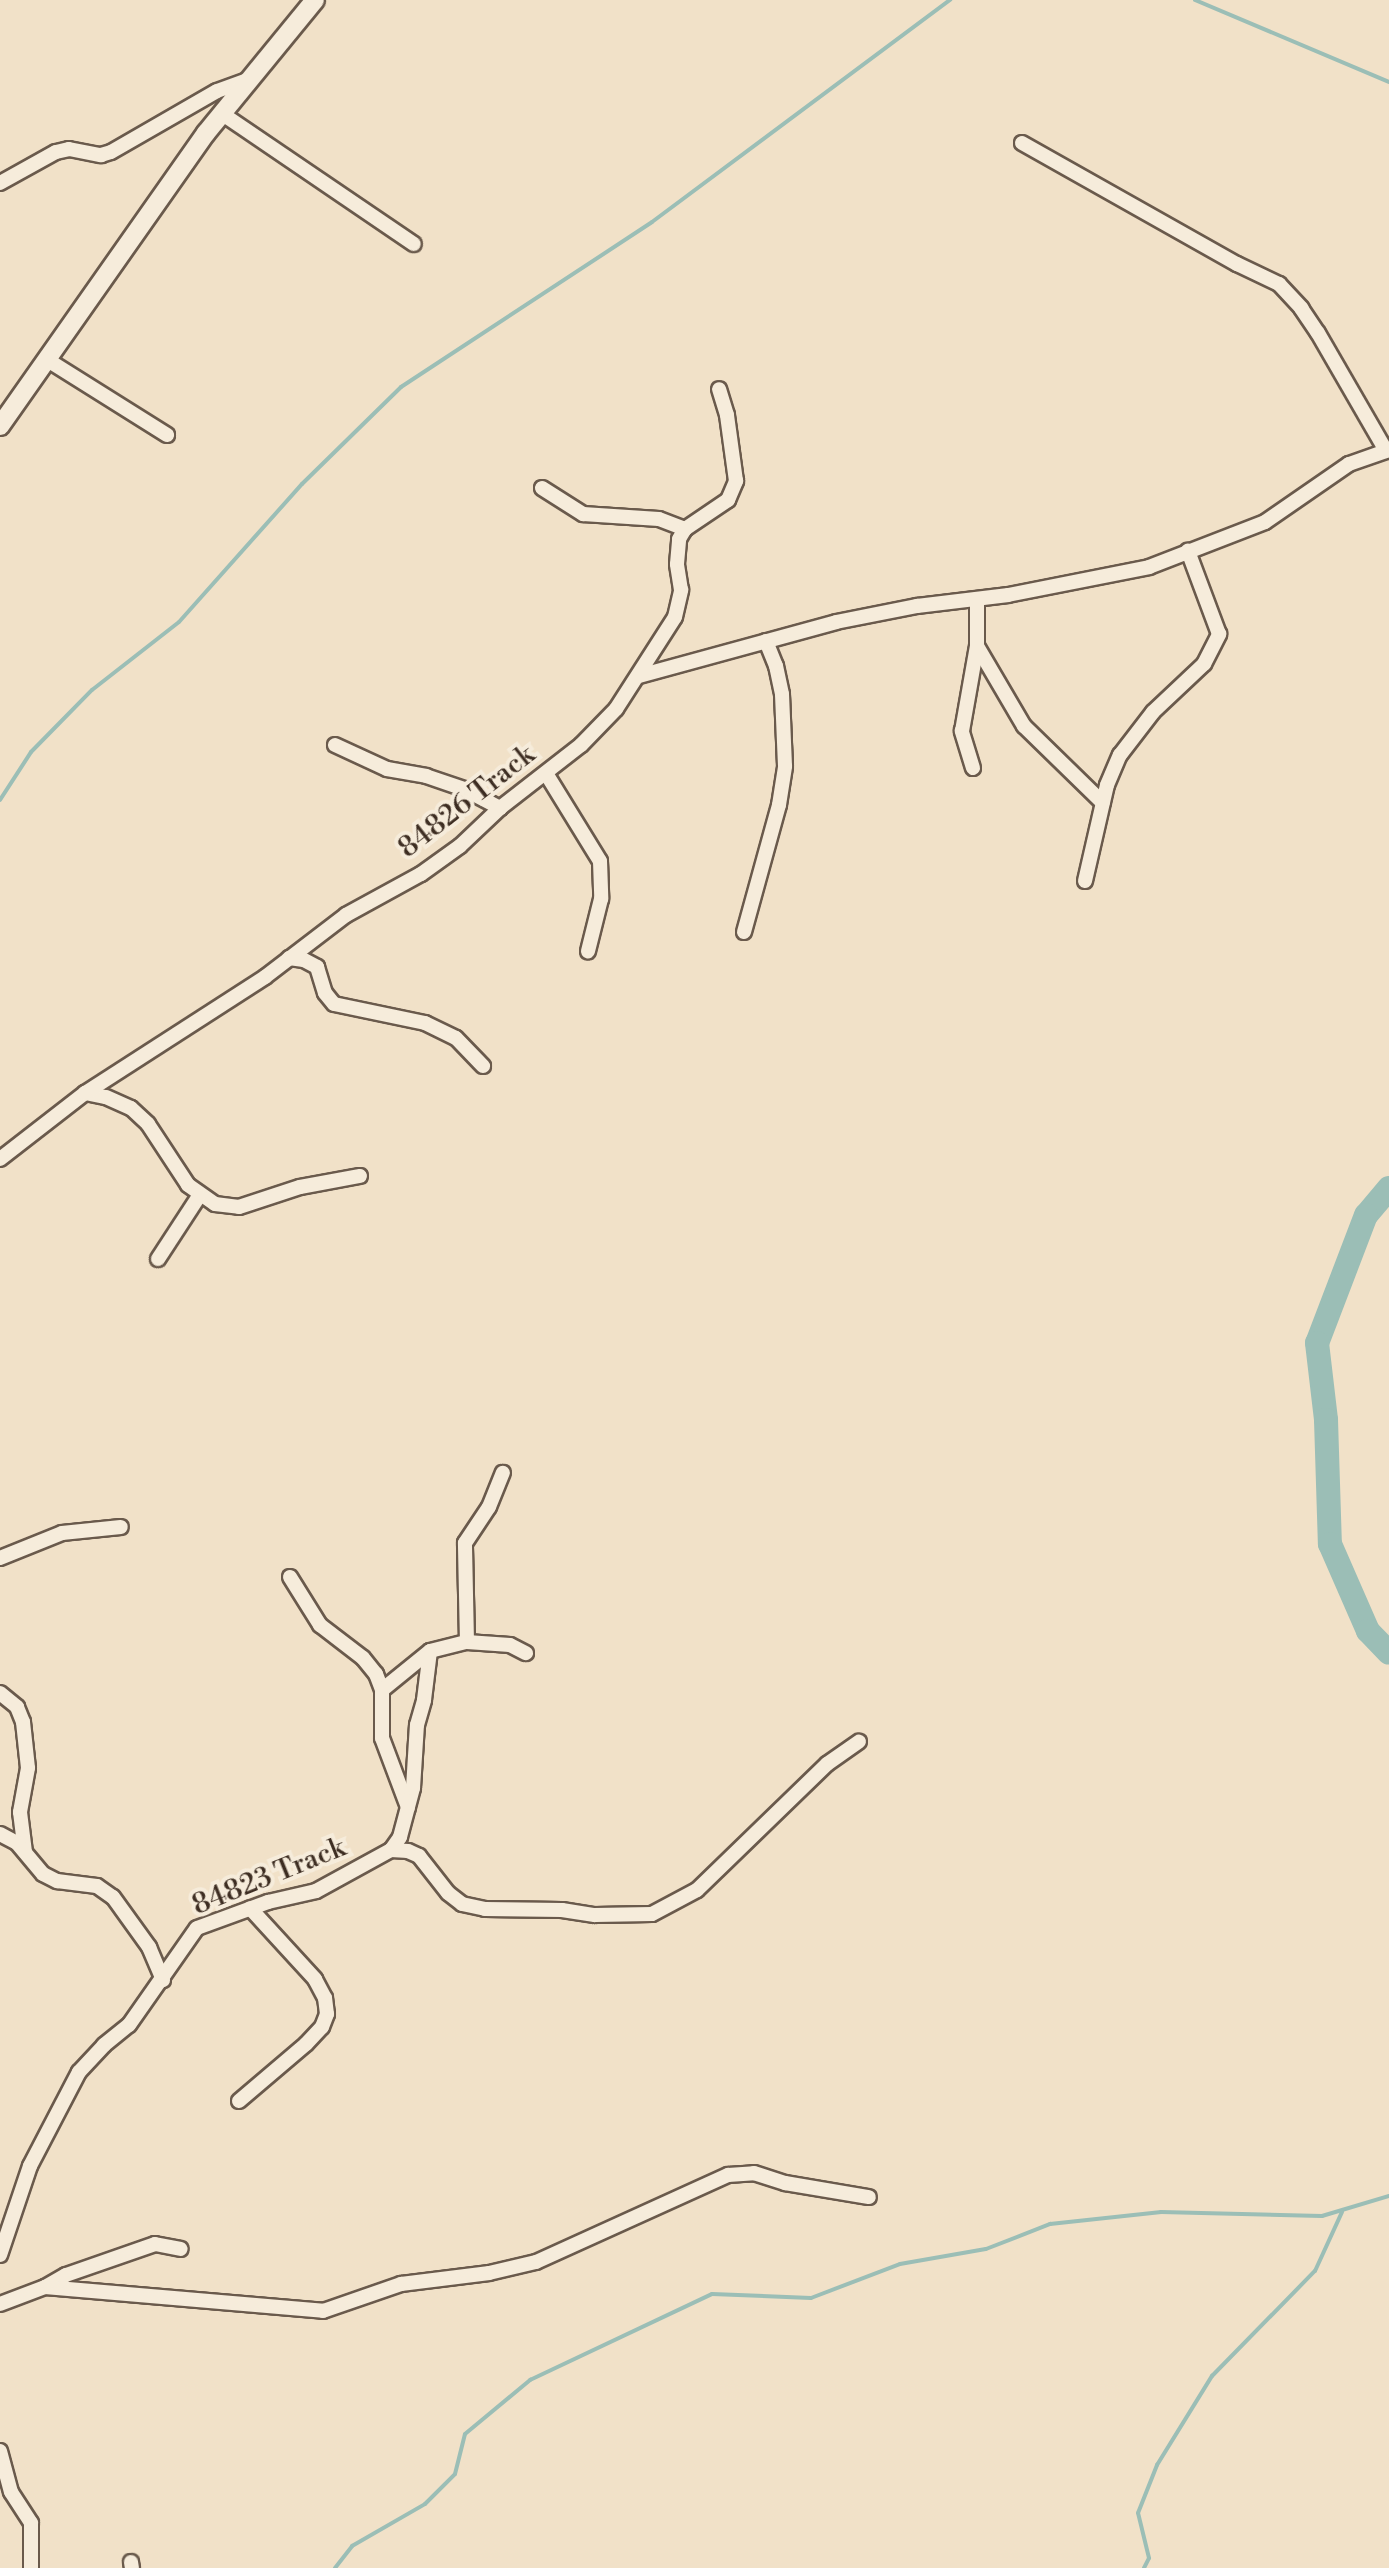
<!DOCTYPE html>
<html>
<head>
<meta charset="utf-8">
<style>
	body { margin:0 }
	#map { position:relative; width:1389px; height:2568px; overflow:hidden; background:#f1e1c8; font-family:"Libre Bodoni",serif }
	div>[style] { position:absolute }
	.stream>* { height:4px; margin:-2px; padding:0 2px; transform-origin:2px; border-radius:2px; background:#9bbeb6 }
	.river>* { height:24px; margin:-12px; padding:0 12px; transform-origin:12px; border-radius:12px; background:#9bbeb6 }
	.roads { filter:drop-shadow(2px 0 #6a5a4c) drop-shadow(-2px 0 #6a5a4c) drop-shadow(0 2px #6a5a4c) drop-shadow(0 -2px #6a5a4c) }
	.minor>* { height:14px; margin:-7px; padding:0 7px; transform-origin:7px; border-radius:7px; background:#f6ecdb }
	.tertiary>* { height:18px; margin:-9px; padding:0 9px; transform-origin:9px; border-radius:9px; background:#f6ecdb }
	span { translate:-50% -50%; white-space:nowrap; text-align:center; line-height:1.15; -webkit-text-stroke:8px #f6ecdb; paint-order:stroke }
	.street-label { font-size:28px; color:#3d2d22 }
</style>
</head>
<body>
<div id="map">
	<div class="stream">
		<i style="left:1195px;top:0;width:211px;rotate:22.9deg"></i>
		<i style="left:0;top:800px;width:57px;rotate:-57.1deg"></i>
		<i style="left:31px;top:752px;width:87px;rotate:-45.5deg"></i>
		<i style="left:92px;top:690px;width:110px;rotate:-38deg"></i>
		<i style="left:179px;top:622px;width:185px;rotate:-48.3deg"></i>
		<i style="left:302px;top:484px;width:139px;rotate:-44.4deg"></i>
		<i style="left:401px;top:387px;width:300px;rotate:-33.3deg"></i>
		<i style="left:652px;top:222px;width:372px;rotate:-36.7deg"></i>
		<i style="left:335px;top:2568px;width:28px;rotate:-52deg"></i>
		<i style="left:352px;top:2546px;width:84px;rotate:-29.9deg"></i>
		<i style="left:425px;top:2504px;width:42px;rotate:-45deg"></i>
		<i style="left:455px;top:2474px;width:41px;rotate:-76deg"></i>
		<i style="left:465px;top:2434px;width:85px;rotate:-39.7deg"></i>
		<i style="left:530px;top:2380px;width:201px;rotate:-25.3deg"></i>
		<i style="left:712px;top:2294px;width:99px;rotate:2.3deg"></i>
		<i style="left:811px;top:2298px;width:95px;rotate:-20.9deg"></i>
		<i style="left:900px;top:2264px;width:87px;rotate:-9.9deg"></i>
		<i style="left:986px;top:2249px;width:69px;rotate:-21.3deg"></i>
		<i style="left:1050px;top:2224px;width:112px;rotate:-6.2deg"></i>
		<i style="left:1161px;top:2212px;width:161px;rotate:1.4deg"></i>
		<i style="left:1322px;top:2216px;width:70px;rotate:-16.6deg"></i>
		<i style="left:1144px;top:2568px;width:11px;rotate:-63deg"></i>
		<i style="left:1149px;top:2558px;width:46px;rotate:-103.7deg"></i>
		<i style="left:1138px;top:2513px;width:52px;rotate:-68.4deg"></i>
		<i style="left:1157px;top:2465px;width:105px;rotate:-58.3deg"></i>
		<i style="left:1212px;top:2376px;width:147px;rotate:-45.6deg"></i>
		<i style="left:1315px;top:2271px;width:65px;rotate:-65.4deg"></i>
	</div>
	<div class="river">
		<i style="left:1389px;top:1188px;width:35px;rotate:130deg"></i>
		<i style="left:1366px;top:1215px;width:137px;rotate:110.9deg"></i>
		<i style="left:1317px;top:1343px;width:78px;rotate:83.3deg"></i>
		<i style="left:1326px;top:1420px;width:124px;rotate:88.2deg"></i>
		<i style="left:1330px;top:1544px;width:95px;rotate:66.4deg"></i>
		<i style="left:1368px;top:1631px;width:30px;rotate:46deg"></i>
	</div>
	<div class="roads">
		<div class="minor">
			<i style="left:221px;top:113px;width:233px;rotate:34.2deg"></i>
			<i style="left:1022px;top:143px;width:247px;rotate:29.4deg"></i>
			<i style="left:1237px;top:264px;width:47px;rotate:25.5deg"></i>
			<i style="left:1279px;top:284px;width:33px;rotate:47deg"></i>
			<i style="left:1301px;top:308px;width:30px;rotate:56deg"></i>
			<i style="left:1318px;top:333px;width:136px;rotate:60deg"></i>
			<i style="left:0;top:183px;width:64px;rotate:-29deg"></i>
			<i style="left:56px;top:152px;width:13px;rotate:-13deg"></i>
			<i style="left:69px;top:149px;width:33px;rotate:11deg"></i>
			<i style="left:101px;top:155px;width:10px;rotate:-17deg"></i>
			<i style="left:111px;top:152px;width:122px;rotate:-29.9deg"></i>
			<i style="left:217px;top:91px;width:30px;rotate:-20deg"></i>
			<i style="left:46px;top:359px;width:143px;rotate:32.1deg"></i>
			<i style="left:542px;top:488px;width:49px;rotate:32.4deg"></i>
			<i style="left:583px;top:514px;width:76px;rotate:3.8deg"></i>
			<i style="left:659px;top:519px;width:28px;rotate:21deg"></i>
			<i style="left:977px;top:646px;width:93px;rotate:59.6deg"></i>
			<i style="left:1024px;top:726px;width:110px;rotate:44.3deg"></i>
			<i style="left:639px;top:676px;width:204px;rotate:-15.3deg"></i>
			<i style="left:836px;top:622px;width:83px;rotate:-11.2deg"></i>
			<i style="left:917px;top:606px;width:92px;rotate:-6.9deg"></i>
			<i style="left:1008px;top:595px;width:144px;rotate:-11.2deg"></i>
			<i style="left:1149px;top:567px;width:124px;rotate:-21.2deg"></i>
			<i style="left:1265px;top:522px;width:102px;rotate:-34.6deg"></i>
			<i style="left:1349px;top:464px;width:42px;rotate:-19.3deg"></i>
			<i style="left:335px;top:745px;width:57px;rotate:24.8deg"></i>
			<i style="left:387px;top:769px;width:40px;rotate:10deg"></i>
			<i style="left:426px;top:776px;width:40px;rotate:18.9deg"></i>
			<i style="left:464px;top:789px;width:41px;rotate:27.8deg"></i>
			<i style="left:973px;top:768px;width:39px;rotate:-107deg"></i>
			<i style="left:962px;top:731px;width:86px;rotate:-80deg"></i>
			<i style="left:977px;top:646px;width:47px;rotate:-90deg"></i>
			<i style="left:547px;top:775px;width:101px;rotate:58.4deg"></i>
			<i style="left:600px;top:861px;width:38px;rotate:88deg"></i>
			<i style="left:601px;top:899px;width:54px;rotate:104deg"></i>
			<i style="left:1085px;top:881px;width:98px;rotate:-77.1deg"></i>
			<i style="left:1107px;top:785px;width:33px;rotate:-67deg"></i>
			<i style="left:1120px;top:755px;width:54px;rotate:-52.5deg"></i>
			<i style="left:1153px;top:712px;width:70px;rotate:-43.3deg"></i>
			<i style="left:1204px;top:664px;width:34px;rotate:-63deg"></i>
			<i style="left:1219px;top:634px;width:89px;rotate:-110.5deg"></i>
			<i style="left:744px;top:932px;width:132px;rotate:-74.6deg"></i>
			<i style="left:779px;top:805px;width:39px;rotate:-81deg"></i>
			<i style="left:785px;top:766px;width:72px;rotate:-92.4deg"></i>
			<i style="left:782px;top:694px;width:29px;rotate:-102deg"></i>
			<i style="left:776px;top:666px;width:27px;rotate:-112deg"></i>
			<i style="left:289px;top:958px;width:15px;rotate:8deg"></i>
			<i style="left:304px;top:960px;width:15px;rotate:28deg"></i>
			<i style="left:317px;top:967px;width:27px;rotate:73deg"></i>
			<i style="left:325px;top:993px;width:14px;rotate:51deg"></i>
			<i style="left:334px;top:1004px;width:93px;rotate:11.8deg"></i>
			<i style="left:425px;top:1023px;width:34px;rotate:26deg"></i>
			<i style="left:456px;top:1038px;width:39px;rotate:46deg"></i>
			<i style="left:85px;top:1093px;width:21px;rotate:11deg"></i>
			<i style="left:106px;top:1097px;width:27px;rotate:24deg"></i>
			<i style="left:131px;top:1108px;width:23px;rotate:43deg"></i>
			<i style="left:148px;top:1124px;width:73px;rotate:56.7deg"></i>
			<i style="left:188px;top:1185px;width:33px;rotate:35deg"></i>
			<i style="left:215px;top:1204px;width:24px;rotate:7deg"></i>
			<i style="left:239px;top:1207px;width:64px;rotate:-18.2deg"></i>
			<i style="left:300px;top:1187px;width:61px;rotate:-10.4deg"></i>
			<i style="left:0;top:1159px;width:108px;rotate:-37.8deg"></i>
			<i style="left:85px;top:1093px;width:214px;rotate:-32.8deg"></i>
			<i style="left:265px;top:977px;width:102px;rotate:-37.4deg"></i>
			<i style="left:346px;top:915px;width:85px;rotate:-28.7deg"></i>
			<i style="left:421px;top:874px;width:48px;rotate:-35.7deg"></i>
			<i style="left:460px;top:846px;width:55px;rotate:-43.5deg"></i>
			<i style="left:500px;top:808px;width:103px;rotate:-37.9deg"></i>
			<i style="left:581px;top:745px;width:50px;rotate:-45.8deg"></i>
			<i style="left:616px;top:709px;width:109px;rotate:-57.3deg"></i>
			<i style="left:675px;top:617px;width:28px;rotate:-77deg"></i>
			<i style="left:681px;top:590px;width:26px;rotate:-99deg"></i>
			<i style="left:677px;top:564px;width:25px;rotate:-85deg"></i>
			<i style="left:679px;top:539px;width:12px;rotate:-59deg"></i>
			<i style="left:685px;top:529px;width:52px;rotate:-34deg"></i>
			<i style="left:728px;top:500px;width:21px;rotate:-67deg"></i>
			<i style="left:736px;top:481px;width:67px;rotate:-97.8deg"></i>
			<i style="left:727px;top:415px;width:27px;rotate:-107deg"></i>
			<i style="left:158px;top:1259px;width:75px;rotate:-56.9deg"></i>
			<i style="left:0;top:1558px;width:67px;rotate:-22deg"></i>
			<i style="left:62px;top:1533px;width:59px;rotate:-5.8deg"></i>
			<i style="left:290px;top:1577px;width:57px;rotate:58deg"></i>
			<i style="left:320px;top:1625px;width:54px;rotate:37.5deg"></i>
			<i style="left:363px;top:1658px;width:21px;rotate:51deg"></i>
			<i style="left:376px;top:1674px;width:17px;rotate:69deg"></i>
			<i style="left:382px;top:1690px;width:48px;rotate:90deg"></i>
			<i style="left:382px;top:1738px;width:74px;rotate:69.4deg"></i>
			<i style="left:467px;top:1642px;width:43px;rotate:4deg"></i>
			<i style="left:510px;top:1645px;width:18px;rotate:27deg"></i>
			<i style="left:382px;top:1690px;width:62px;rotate:-39.1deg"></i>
			<i style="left:430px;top:1651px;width:38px;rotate:-14deg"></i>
			<i style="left:467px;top:1642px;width:99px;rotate:-91.2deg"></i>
			<i style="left:465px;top:1543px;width:43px;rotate:-56.3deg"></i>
			<i style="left:489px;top:1507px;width:37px;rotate:-68deg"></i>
			<i style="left:0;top:1693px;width:22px;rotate:39deg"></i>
			<i style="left:17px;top:1707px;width:16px;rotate:68deg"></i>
			<i style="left:23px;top:1722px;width:46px;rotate:83.8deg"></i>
			<i style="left:28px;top:1768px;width:45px;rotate:100.3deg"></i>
			<i style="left:20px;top:1812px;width:40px;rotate:82.9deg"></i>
			<i style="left:0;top:1834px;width:19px;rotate:28deg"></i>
			<i style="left:17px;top:1843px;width:40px;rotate:50deg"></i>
			<i style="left:43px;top:1874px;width:16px;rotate:27deg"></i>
			<i style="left:57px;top:1881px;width:40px;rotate:7.1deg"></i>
			<i style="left:97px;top:1886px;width:19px;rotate:35deg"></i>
			<i style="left:113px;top:1897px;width:62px;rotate:54.2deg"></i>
			<i style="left:149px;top:1947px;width:36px;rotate:67deg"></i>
			<i style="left:391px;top:1850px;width:17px;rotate:3deg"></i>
			<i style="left:408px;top:1851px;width:12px;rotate:24deg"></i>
			<i style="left:419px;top:1856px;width:47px;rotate:51.9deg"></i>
			<i style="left:448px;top:1893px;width:18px;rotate:38deg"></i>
			<i style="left:462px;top:1904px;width:24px;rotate:12deg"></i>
			<i style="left:485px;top:1909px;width:77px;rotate:0.7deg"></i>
			<i style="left:562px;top:1910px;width:33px;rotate:9deg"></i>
			<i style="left:595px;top:1915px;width:57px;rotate:-1deg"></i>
			<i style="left:652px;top:1914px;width:51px;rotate:-28.1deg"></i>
			<i style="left:697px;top:1890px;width:181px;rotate:-44.1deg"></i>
			<i style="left:827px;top:1764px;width:39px;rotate:-35deg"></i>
			<i style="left:239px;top:2101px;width:88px;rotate:-40.4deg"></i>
			<i style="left:306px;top:2044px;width:23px;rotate:-47deg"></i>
			<i style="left:322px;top:2027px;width:14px;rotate:-69deg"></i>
			<i style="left:327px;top:2014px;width:16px;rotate:-97deg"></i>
			<i style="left:325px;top:1998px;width:21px;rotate:-118deg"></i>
			<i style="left:315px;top:1979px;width:96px;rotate:-132.5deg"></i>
			<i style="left:0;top:2255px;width:94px;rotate:-71.4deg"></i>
			<i style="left:30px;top:2166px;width:106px;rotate:-62.5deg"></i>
			<i style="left:79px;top:2072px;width:37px;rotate:-47deg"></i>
			<i style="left:104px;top:2045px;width:32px;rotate:-39deg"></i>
			<i style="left:129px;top:2025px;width:118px;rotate:-55deg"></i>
			<i style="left:197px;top:1928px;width:76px;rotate:-20.1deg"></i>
			<i style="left:268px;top:1902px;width:49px;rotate:-12.9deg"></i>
			<i style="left:316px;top:1891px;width:85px;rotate:-28.7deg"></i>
			<i style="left:391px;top:1850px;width:16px;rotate:-55deg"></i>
			<i style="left:400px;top:1837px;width:51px;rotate:-75.1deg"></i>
			<i style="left:413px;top:1788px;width:63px;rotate:-86.4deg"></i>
			<i style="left:417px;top:1725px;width:26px;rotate:-74deg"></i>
			<i style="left:424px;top:1700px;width:49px;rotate:-83deg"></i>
			<i style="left:45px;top:2287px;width:24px;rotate:-30deg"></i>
			<i style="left:66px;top:2275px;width:94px;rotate:-19.2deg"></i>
			<i style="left:155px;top:2244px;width:26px;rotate:11deg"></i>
			<i style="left:0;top:2304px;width:48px;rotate:-20.7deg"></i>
			<i style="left:45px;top:2287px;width:279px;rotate:4.9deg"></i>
			<i style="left:323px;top:2311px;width:83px;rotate:-19.1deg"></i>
			<i style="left:401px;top:2284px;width:89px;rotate:-7.1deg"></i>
			<i style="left:489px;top:2273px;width:48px;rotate:-13.2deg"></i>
			<i style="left:536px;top:2262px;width:211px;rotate:-24.4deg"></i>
			<i style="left:728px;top:2175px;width:26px;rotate:-4deg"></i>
			<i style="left:754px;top:2173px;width:33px;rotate:18deg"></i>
			<i style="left:785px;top:2183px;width:85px;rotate:9.5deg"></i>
			<i style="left:0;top:2451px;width:42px;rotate:75deg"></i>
			<i style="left:11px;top:2492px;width:37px;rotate:57deg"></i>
			<i style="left:31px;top:2523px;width:45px;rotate:90deg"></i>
			<i style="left:131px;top:2562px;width:6px;rotate:81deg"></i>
		</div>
		<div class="tertiary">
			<i style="left:0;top:426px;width:358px;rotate:-54.9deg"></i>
			<i style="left:206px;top:133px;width:172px;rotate:-50.7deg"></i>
		</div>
	</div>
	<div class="street-label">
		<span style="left:467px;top:802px;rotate:-38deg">84826 Track</span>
		<span style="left:269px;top:1877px;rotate:-22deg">84823 Track</span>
	</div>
</div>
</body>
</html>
